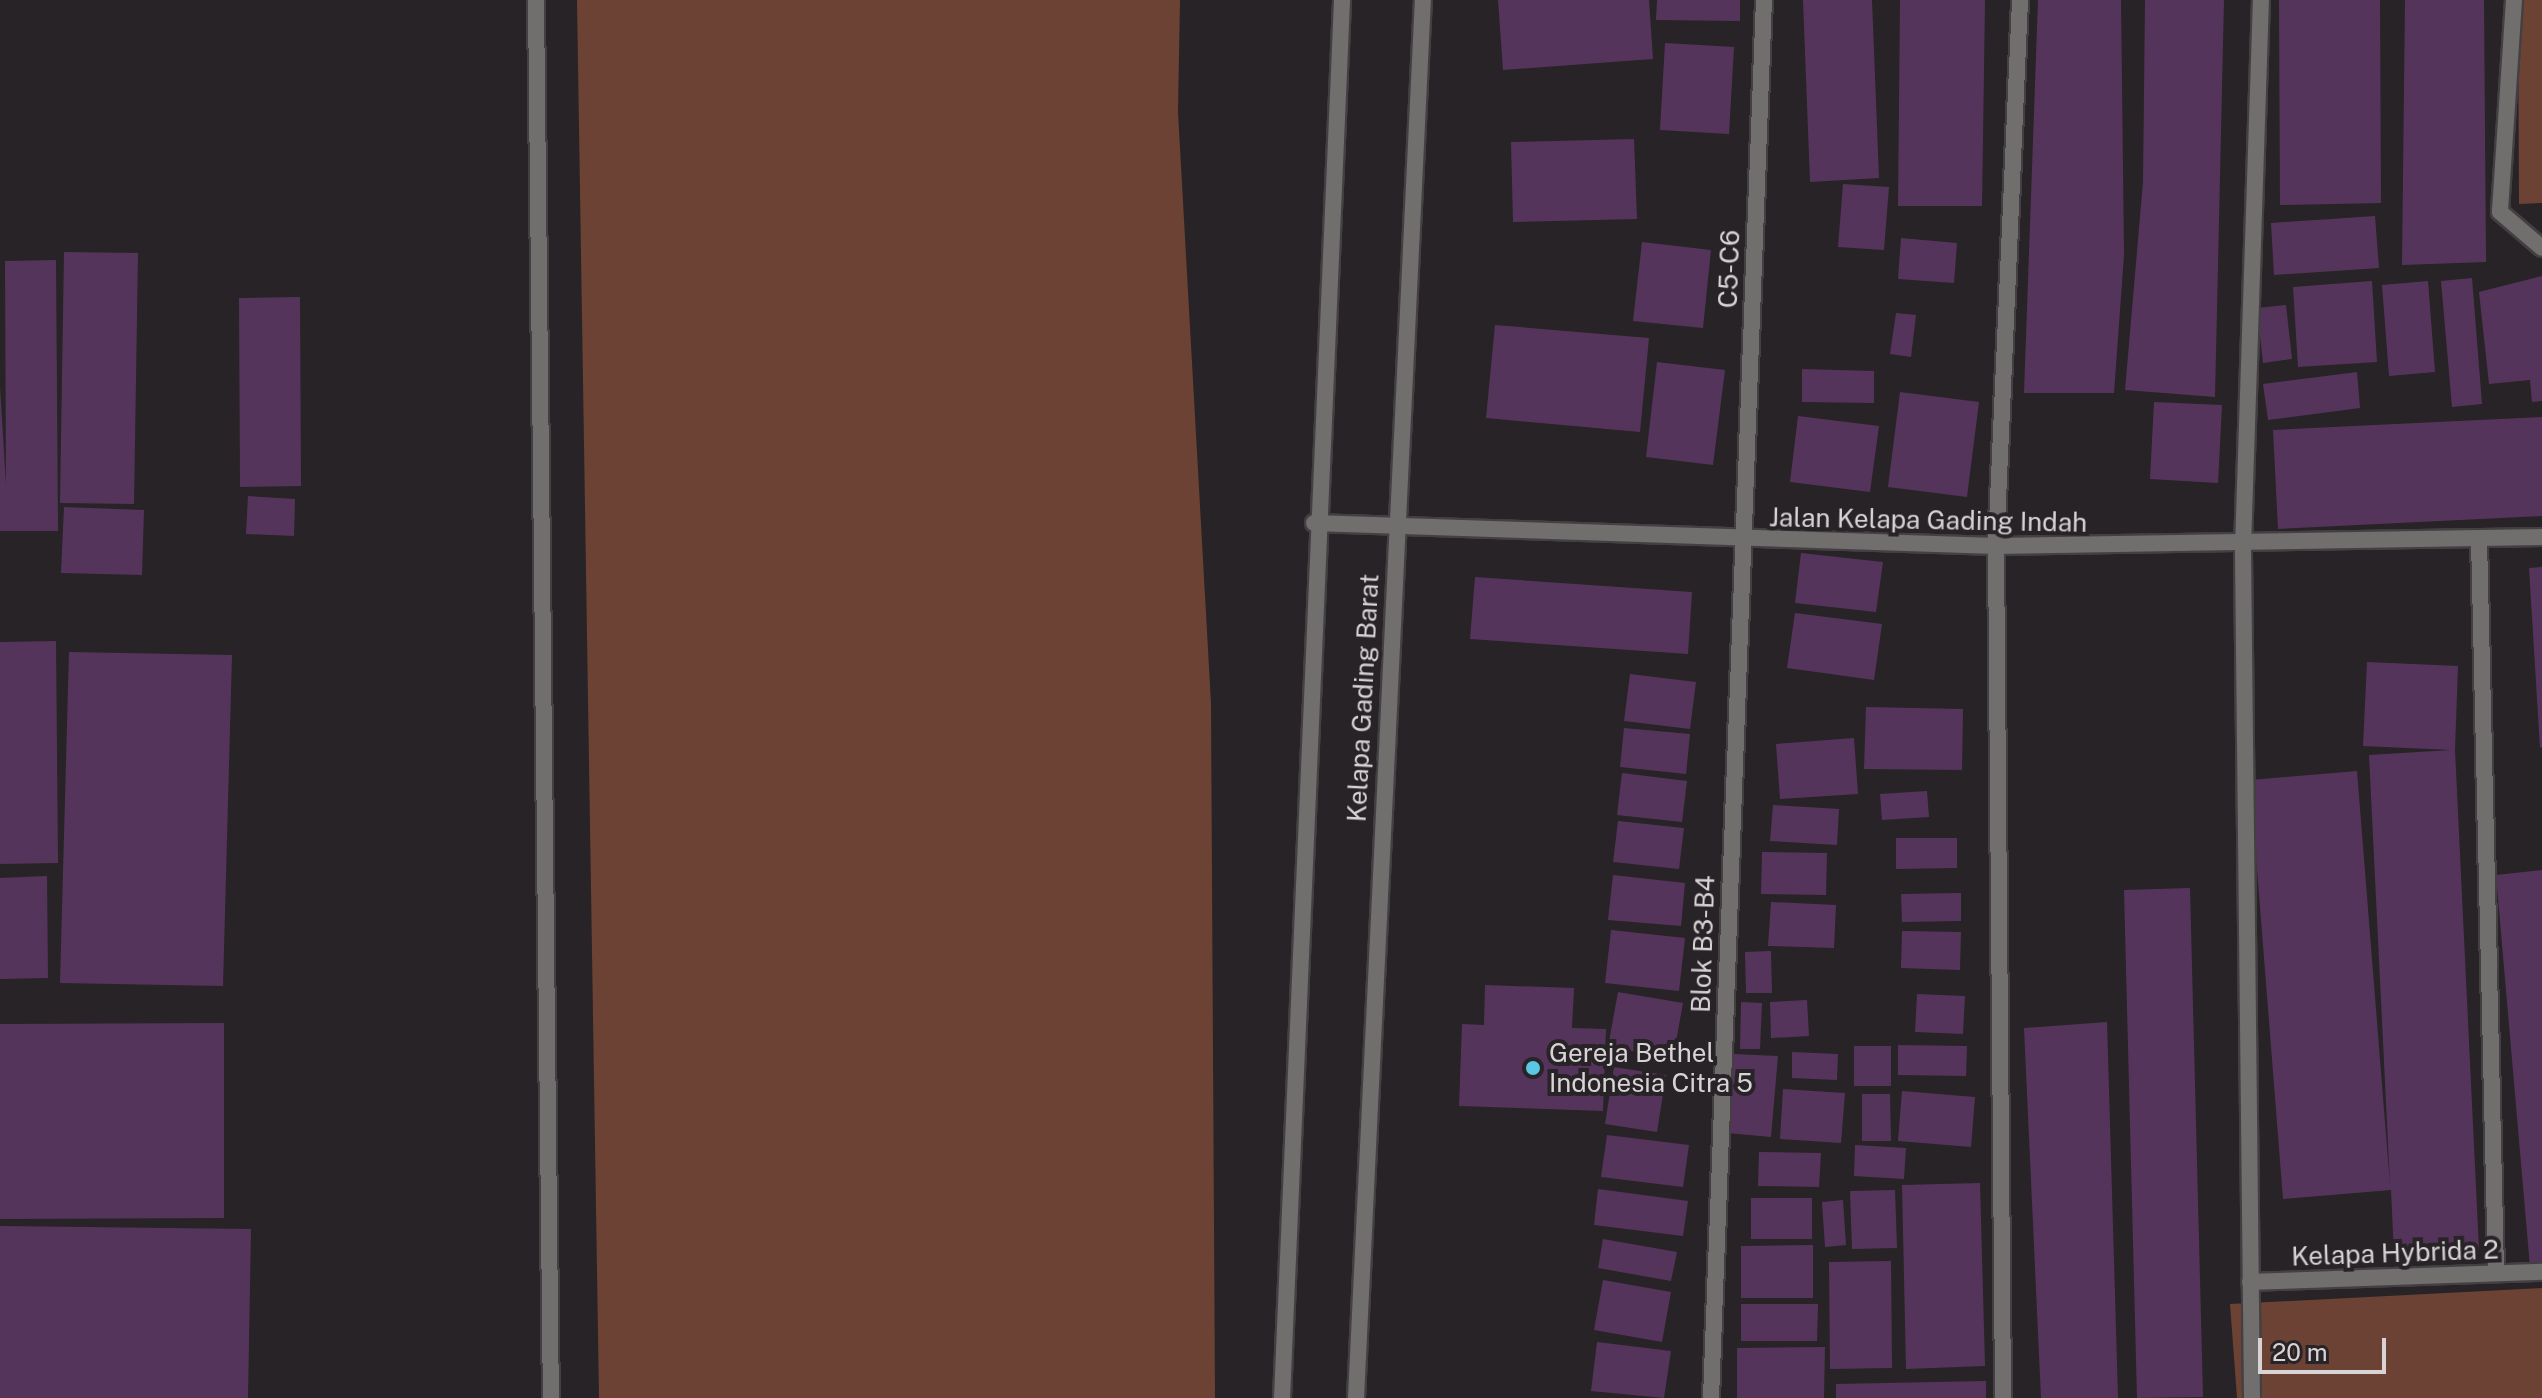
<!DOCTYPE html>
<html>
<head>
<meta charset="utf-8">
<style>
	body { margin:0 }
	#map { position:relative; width:2542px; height:1398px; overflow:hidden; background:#282326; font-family:"Public Sans",sans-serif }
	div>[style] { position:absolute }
	.green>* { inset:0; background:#6b4234 }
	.building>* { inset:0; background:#55345b }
	.roads { filter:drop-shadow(2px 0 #443f42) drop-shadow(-2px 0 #443f42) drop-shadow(0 2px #443f42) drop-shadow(0 -2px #443f42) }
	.lane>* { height:16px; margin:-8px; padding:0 8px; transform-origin:8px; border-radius:8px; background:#716e6e }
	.street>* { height:16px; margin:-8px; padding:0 8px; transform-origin:8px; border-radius:8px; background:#716e6e }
	.dots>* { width:22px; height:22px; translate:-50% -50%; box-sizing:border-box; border:4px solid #282326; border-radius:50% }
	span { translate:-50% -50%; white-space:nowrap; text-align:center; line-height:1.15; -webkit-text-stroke:8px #282326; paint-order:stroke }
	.street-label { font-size:26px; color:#d8d4d6 }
	.poi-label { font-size:26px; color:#d8d4d6 }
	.left { translate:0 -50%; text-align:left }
	.scale { position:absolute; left:2258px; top:1338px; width:128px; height:36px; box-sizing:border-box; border:4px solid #d8d4d6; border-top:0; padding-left:10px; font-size:24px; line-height:28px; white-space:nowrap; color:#d8d4d6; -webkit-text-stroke:6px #282326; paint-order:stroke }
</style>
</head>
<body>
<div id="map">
	<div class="green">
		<i style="clip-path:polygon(577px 0,1180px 0,1178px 112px,1211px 703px,1215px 1398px,599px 1398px)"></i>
		<i style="clip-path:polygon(2518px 0,2542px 0,2542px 203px,2519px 204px)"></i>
		<i style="clip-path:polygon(2542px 1288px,2542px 1398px,2237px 1398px,2230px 1304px)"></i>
	</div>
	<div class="building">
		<i style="clip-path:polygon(1498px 0,1649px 0,1653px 59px,1503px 70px)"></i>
		<i style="clip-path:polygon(1657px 0,1740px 0,1740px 21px,1656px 20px)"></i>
		<i style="clip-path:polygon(1803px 0,1872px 0,1879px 178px,1810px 182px)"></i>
		<i style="clip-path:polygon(1900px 0,1985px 0,1982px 206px,1898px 206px)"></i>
		<i style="clip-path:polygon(2038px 0,2121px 0,2124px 255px,2114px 393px,2024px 393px)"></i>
		<i style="clip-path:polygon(2145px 0,2224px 0,2215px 397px,2125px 390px,2143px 182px)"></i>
		<i style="clip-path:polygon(2279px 0,2380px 0,2381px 203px,2280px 205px)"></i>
		<i style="clip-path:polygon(2405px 0,2484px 0,2486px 262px,2402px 265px)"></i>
		<i style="clip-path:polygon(1665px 43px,1734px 47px,1729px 134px,1660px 130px)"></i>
		<i style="clip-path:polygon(1634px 139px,1637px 219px,1513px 222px,1511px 142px)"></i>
		<i style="clip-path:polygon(1843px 184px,1889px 187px,1884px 250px,1838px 247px)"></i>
		<i style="clip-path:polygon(2375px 216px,2379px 268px,2274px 275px,2271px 223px)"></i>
		<i style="clip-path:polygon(1901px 238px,1957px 243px,1954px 283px,1898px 279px)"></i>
		<i style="clip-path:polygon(1642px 242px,1711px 250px,1703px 328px,1633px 321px)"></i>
		<i style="clip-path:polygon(64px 252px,138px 253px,134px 504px,60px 503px)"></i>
		<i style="clip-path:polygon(56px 260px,58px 531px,0 531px,0 386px,6px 485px,5px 261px)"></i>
		<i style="clip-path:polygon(2542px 276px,2542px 401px,2532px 402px,2530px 380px,2489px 384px,2479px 292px)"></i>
		<i style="clip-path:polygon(2472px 278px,2482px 404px,2452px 407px,2441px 281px)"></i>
		<i style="clip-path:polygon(2372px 281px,2377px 362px,2298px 367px,2293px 287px)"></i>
		<i style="clip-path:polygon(2428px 281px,2435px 372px,2389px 376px,2382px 285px)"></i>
		<i style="clip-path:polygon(300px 297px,301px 486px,240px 487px,239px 298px)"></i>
		<i style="clip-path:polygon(2286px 305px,2292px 359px,2263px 363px,2257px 308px)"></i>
		<i style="clip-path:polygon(1896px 313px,1916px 315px,1911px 357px,1890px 354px)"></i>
		<i style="clip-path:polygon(1495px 325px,1649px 338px,1640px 432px,1486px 418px)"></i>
		<i style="clip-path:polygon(1657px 362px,1725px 370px,1713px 465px,1646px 457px)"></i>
		<i style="clip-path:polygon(1802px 369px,1874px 371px,1874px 403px,1802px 402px)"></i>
		<i style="clip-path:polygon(2357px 372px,2360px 408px,2268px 420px,2263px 384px)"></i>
		<i style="clip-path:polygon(1900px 392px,1979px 402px,1967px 497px,1888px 487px)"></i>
		<i style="clip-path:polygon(2154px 402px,2222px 405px,2218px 483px,2150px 479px)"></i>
		<i style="clip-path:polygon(1798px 416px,1879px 426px,1870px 492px,1790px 482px)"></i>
		<i style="clip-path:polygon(2542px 417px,2542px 516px,2278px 529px,2273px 430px)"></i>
		<i style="clip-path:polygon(248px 496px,295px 499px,294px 536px,246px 534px)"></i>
		<i style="clip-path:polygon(64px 507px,144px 510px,142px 575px,61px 573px)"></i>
		<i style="clip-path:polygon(1801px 553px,1883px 562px,1876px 612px,1795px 603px)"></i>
		<i style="clip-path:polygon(2542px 567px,2542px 747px,2540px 748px,2529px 568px)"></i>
		<i style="clip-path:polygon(1475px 577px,1692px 592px,1688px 654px,1470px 639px)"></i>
		<i style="clip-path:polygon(1795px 613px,1882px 624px,1874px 680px,1787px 668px)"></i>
		<i style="clip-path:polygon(56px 641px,58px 863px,0 864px,0 642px)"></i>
		<i style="clip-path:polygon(69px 652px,232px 655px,223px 986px,60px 983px)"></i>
		<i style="clip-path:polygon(2367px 662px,2458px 666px,2455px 750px,2479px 1250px,2394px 1255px,2391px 1190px,2283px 1199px,2250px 780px,2357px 771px,2390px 1185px,2369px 755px,2451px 750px,2363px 746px)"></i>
		<i style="clip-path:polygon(1630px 674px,1696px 682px,1690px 729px,1624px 721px)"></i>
		<i style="clip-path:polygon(1866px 707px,1963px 709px,1962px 770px,1864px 769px)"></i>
		<i style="clip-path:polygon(1624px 728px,1690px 734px,1686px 774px,1620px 767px)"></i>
		<i style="clip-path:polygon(1854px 738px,1858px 794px,1780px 799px,1776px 744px)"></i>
		<i style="clip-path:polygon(1622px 773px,1687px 781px,1682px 822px,1617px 815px)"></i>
		<i style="clip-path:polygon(1927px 791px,1929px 817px,1882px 820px,1880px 794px)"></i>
		<i style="clip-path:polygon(1773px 805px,1839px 809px,1837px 845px,1770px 841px)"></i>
		<i style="clip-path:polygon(1618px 821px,1684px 828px,1679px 869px,1613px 862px)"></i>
		<i style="clip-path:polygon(1896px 838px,1957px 838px,1957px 868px,1896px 869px)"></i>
		<i style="clip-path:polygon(1762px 852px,1827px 853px,1826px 895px,1761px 894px)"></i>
		<i style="clip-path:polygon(2542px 870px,2542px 1266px,2530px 1267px,2496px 875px)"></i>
		<i style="clip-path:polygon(1613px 875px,1685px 883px,1681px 926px,1608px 920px)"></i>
		<i style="clip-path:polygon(47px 876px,48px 978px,0 979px,0 878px)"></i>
		<i style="clip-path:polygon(2190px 888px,2203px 1397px,2137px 1398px,2124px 890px)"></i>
		<i style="clip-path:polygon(1961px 893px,1961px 921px,1902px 922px,1901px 894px)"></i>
		<i style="clip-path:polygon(1771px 902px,1836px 905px,1834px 948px,1768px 946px)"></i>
		<i style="clip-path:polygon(1611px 930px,1685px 938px,1679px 991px,1605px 983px)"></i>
		<i style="clip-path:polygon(1902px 931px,1961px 932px,1960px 970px,1901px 968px)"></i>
		<i style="clip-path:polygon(1771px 951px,1772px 993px,1746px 993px,1745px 952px)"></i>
		<i style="clip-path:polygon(1485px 985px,1574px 988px,1572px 1028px,1606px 1029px,1603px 1111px,1459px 1106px,1462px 1024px,1484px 1025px)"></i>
		<i style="clip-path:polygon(1618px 992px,1683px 1003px,1673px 1058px,1608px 1047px)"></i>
		<i style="clip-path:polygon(1917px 994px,1965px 996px,1963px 1034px,1915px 1032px)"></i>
		<i style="clip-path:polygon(1807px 1000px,1809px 1036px,1771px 1038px,1770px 1002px)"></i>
		<i style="clip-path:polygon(1741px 1002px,1762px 1003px,1760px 1049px,1740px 1049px)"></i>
		<i style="clip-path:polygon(2107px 1022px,2118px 1398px,2041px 1398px,2024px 1028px)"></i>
		<i style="clip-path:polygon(224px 1023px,224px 1218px,0 1219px,0 1024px)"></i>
		<i style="clip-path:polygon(1898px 1045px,1967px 1046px,1966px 1076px,1898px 1075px)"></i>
		<i style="clip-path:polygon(1854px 1046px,1891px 1046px,1891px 1086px,1854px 1086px)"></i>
		<i style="clip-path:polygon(1792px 1052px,1838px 1054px,1837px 1080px,1792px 1078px)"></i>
		<i style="clip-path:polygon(1733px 1054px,1778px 1056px,1771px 1137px,1727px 1133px)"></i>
		<i style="clip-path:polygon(1614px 1067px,1666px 1075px,1657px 1132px,1605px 1124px)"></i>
		<i style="clip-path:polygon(1783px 1089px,1845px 1093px,1841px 1143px,1780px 1139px)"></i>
		<i style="clip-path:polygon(1902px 1091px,1975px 1097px,1971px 1147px,1898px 1141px)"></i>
		<i style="clip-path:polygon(1862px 1094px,1890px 1094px,1891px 1141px,1862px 1141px)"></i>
		<i style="clip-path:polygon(1607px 1135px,1689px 1145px,1683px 1187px,1601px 1177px)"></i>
		<i style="clip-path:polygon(1855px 1145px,1906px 1148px,1904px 1179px,1854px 1176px)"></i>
		<i style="clip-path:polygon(1759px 1152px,1821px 1153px,1819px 1187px,1758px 1186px)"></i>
		<i style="clip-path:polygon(1980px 1183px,1985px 1366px,1906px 1369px,1902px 1185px)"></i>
		<i style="clip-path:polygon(1598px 1189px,1688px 1201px,1683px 1236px,1594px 1225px)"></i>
		<i style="clip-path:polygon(1895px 1190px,1897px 1248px,1852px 1249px,1850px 1191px)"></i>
		<i style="clip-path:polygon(1751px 1198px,1812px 1198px,1812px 1239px,1751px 1239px)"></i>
		<i style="clip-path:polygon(1843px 1200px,1846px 1245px,1825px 1247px,1822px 1202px)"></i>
		<i style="clip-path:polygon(0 1226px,251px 1229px,248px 1398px,0 1398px)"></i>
		<i style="clip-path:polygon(1603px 1239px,1677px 1252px,1671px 1281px,1598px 1268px)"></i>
		<i style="clip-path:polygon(1813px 1245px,1813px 1298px,1741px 1298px,1741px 1246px)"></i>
		<i style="clip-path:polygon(1891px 1261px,1892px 1368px,1830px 1369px,1829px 1262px)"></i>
		<i style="clip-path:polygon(1603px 1280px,1671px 1292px,1662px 1342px,1594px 1330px)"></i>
		<i style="clip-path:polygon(1741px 1304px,1818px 1304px,1817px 1341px,1741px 1341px)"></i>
		<i style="clip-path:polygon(1597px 1342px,1671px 1351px,1664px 1398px,1591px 1391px)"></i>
		<i style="clip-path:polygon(1825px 1347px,1824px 1398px,1737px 1398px,1737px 1348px)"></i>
		<i style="clip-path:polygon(1986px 1381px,1986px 1398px,1836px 1398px,1836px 1384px)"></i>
	</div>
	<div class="roads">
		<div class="lane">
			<i style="left:536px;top:0;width:1398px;rotate:89.39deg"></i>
		</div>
		<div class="street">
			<i style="left:2514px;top:0;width:212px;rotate:93.8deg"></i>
			<i style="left:2500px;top:212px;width:55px;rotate:40.6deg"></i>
			<i style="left:1314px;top:523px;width:682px;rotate:1.93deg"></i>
			<i style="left:1996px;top:546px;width:546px;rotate:-0.94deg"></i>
			<i style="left:2479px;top:539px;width:734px;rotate:88.67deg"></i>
			<i style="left:2250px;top:1282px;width:292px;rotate:-2deg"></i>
			<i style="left:1282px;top:1398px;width:1399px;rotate:-87.54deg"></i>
			<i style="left:1356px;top:1398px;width:1400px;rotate:-87.26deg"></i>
			<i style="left:1711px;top:1398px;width:1399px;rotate:-87.83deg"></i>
			<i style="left:2003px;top:1398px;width:852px;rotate:-90.47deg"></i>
			<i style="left:1996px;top:546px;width:547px;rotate:-87.48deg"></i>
			<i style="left:2252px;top:1398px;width:851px;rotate:-90.61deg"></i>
			<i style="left:2243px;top:547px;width:547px;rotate:-88.12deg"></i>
		</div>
	</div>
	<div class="dots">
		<i style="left:1533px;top:1068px;background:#5ac8e5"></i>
	</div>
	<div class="street-label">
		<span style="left:1729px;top:269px;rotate:-88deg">C5-C6</span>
		<span style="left:1928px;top:520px;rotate:1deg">Jalan Kelapa Gading Indah</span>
		<span style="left:1363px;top:698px;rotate:-87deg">Kelapa Gading Barat</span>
		<span style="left:1703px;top:944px;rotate:-88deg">Blok B3-B4</span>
		<span style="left:2395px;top:1253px;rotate:-2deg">Kelapa Hybrida 2</span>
	</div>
	<div class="poi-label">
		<span class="left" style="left:1549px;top:1068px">Gereja Bethel<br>Indonesia Citra 5</span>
	</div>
	<div class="scale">20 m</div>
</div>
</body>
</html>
